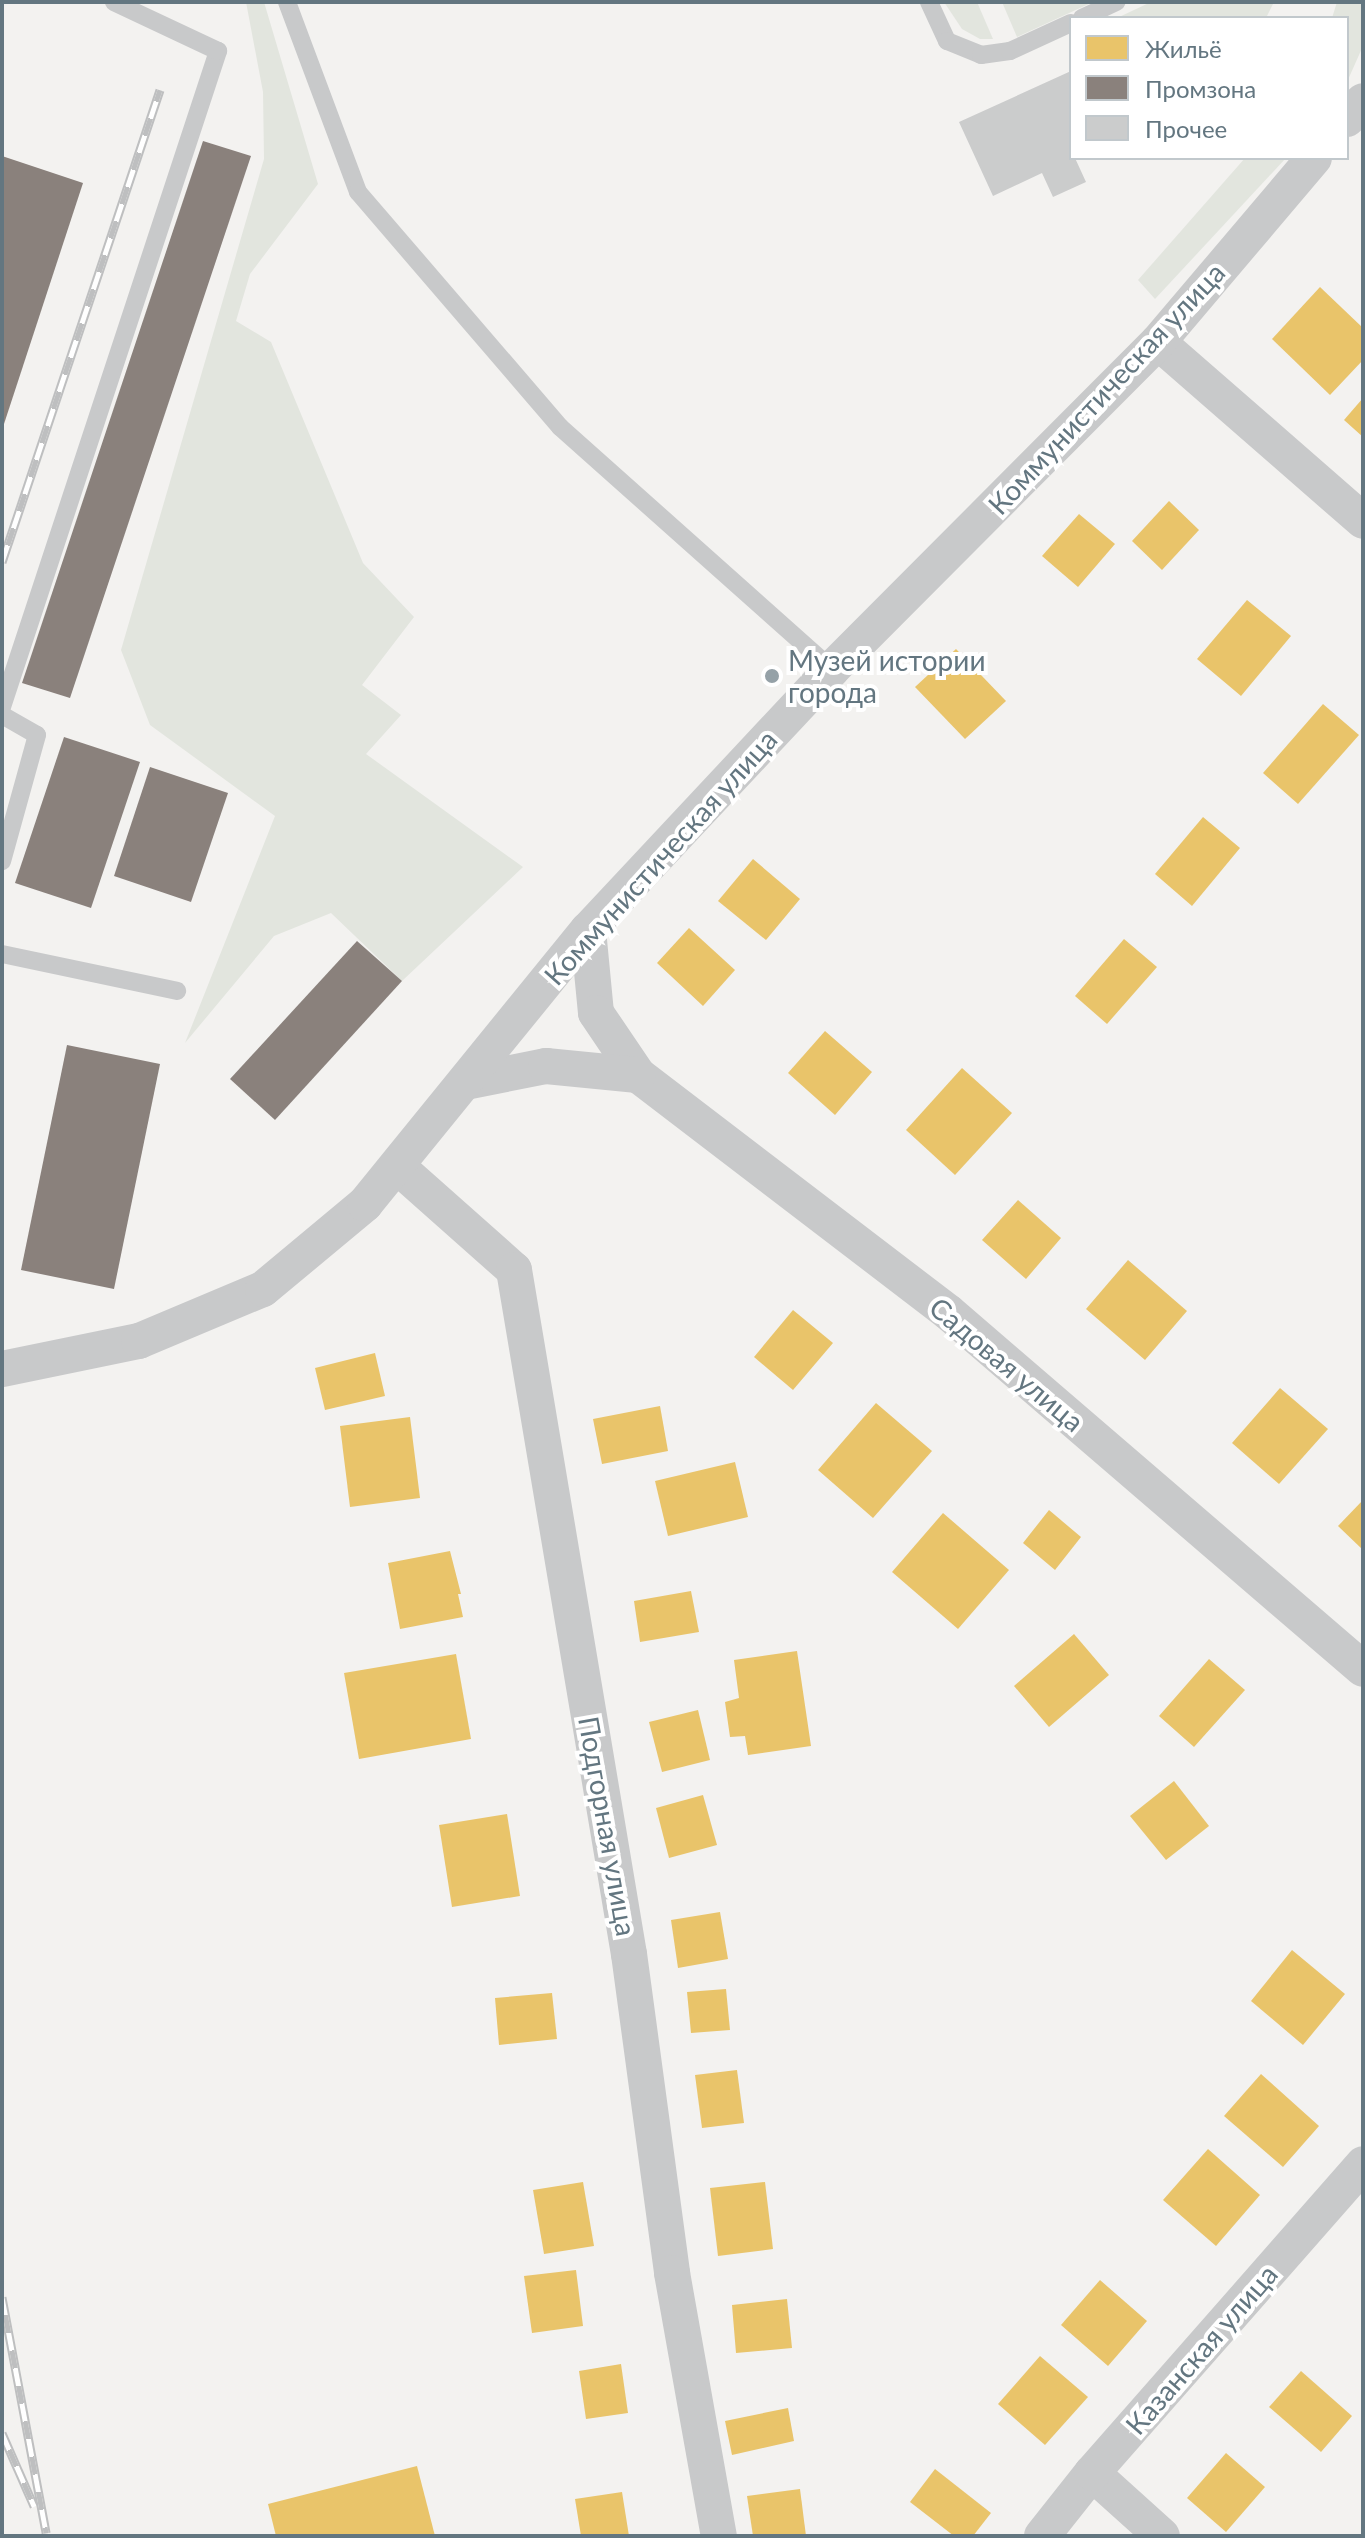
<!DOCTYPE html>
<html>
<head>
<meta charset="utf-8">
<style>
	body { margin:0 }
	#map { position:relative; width:1365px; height:2538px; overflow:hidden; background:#f3f2f0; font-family:Lato,sans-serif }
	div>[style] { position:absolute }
	.green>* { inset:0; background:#e2e5de }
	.homes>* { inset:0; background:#e9c46a }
	.industry>* { inset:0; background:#8a817c }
	.building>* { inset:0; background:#cbcccc }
	.service>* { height:18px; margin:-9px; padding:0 9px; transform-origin:9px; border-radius:9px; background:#c8c9ca }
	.minor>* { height:36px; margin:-18px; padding:0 18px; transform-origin:18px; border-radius:18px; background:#c8c9ca }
	.rail>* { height:9px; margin-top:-4.5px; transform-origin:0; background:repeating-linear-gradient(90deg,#fff 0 18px,#bebfc0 0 36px); box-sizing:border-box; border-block:2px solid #bebfc0 }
	.dots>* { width:22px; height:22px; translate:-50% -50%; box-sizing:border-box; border:4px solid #fff; border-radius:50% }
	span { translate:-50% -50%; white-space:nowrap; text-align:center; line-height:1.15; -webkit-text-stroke:8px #fff; paint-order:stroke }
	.street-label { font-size:28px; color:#637680 }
	.poi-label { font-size:28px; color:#637680 }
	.left { translate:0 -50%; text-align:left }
	.frame { position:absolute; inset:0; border:4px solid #637680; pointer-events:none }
	.legend { position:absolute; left:1069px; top:16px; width:280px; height:144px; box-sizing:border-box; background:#fff; border:2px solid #c1c8cc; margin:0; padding:10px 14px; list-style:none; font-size:24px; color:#637680 }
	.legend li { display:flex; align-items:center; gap:16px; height:40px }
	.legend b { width:40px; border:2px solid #c1c8cc }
</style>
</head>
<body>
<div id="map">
	<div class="green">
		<i style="clip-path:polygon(246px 2px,264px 2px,318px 184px,250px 274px,236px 321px,271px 342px,363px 563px,414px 617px,362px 685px,401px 715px,366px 754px,523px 867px,402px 981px,331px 913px,274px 936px,185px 1043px,275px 816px,150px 725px,121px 650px,264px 159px,263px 92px)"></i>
		<i style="clip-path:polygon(944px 2px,977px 2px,993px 39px,980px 39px,962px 29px)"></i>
		<i style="clip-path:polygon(1002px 2px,1093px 2px,1017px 37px)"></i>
		<i style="clip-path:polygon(1151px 2px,1274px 2px,1266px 18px,1117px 18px)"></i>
		<i style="clip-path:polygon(1337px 2px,1363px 2px,1363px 46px,1347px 82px,1347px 18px,1332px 18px)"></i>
		<i style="clip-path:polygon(1245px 158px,1286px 158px,1155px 299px,1138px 280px)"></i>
	</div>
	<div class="homes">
		<i style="clip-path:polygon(1320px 287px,1363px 328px,1363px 360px,1330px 395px,1272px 339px)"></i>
		<i style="clip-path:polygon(1363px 398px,1363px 437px,1344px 420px)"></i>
		<i style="clip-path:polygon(1169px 501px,1199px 530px,1162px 570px,1132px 541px)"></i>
		<i style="clip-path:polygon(1079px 514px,1115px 544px,1078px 587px,1042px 556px)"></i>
		<i style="clip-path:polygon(1247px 600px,1291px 636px,1241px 696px,1197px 659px)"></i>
		<i style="clip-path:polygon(956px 649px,1006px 701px,965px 739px,915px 687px)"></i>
		<i style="clip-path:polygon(1323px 704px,1359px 735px,1298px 804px,1263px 773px)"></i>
		<i style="clip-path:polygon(1203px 817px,1240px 848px,1192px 906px,1155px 874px)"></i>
		<i style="clip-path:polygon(753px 859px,800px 899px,766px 940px,718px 901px)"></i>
		<i style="clip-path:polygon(689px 928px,735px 970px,703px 1006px,657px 963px)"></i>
		<i style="clip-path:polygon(1124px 939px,1157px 967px,1107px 1024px,1075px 996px)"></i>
		<i style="clip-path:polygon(825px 1031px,872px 1072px,835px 1115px,788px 1073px)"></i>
		<i style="clip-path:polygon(962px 1068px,1012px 1113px,955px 1175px,906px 1130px)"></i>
		<i style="clip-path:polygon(1018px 1200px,1061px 1238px,1026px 1279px,982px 1240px)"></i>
		<i style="clip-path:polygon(1128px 1260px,1187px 1311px,1145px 1360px,1086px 1309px)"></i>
		<i style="clip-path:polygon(793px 1310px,833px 1343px,793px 1390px,754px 1357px)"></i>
		<i style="clip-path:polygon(375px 1353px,385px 1396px,325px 1410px,315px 1368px)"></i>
		<i style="clip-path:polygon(1280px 1388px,1328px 1429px,1279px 1484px,1232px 1443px)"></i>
		<i style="clip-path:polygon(876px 1403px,932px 1451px,873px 1518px,818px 1470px)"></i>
		<i style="clip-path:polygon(660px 1406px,668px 1451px,602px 1464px,593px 1419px)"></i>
		<i style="clip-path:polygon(410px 1417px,420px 1498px,350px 1507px,340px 1426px)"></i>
		<i style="clip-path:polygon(735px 1462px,748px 1517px,668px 1536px,655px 1481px)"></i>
		<i style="clip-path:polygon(1363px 1500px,1363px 1550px,1338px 1526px)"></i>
		<i style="clip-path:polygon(1049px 1510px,1081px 1537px,1055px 1570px,1023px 1543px)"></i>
		<i style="clip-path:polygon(943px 1513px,1009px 1570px,958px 1629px,892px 1572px)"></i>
		<i style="clip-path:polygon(450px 1551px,461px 1594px,458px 1594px,463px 1617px,400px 1629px,388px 1563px)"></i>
		<i style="clip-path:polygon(691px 1591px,699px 1632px,640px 1642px,634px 1601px)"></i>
		<i style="clip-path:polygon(1074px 1634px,1109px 1675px,1049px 1727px,1014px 1686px)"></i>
		<i style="clip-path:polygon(797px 1651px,811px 1746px,748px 1755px,745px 1736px,730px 1737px,725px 1702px,739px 1698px,734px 1660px)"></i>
		<i style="clip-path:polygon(456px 1654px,471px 1739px,359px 1759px,344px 1673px)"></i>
		<i style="clip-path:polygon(1209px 1659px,1245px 1690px,1194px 1747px,1159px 1716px)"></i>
		<i style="clip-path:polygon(698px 1710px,710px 1760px,662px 1772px,649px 1722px)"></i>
		<i style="clip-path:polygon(1174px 1781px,1209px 1826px,1166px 1860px,1130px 1816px)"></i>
		<i style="clip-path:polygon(703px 1795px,717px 1845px,669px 1858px,656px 1808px)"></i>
		<i style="clip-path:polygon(507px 1814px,520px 1896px,452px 1907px,439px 1825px)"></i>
		<i style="clip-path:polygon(720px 1912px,728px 1959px,678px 1968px,671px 1920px)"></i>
		<i style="clip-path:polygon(1292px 1950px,1345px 1994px,1303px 2045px,1251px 2001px)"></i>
		<i style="clip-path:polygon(726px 1989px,730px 2030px,691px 2033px,687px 1992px)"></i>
		<i style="clip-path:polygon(552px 1993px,557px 2039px,499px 2045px,495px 1998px)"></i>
		<i style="clip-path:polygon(737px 2070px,744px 2123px,702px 2128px,695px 2075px)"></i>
		<i style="clip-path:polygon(1261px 2074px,1319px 2126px,1283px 2167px,1224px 2116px)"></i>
		<i style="clip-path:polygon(1208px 2149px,1260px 2195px,1216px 2246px,1163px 2200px)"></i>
		<i style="clip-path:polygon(583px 2182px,594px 2246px,544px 2254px,533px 2190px)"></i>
		<i style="clip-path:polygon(765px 2182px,773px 2249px,718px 2256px,710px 2188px)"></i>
		<i style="clip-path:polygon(576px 2270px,583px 2326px,532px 2333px,524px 2276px)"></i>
		<i style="clip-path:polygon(1100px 2280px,1147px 2321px,1108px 2366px,1061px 2325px)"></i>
		<i style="clip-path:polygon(787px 2299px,792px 2348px,736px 2353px,732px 2305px)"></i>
		<i style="clip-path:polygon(1040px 2356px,1088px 2397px,1045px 2445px,998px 2404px)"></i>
		<i style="clip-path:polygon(621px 2364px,628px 2413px,586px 2419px,579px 2371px)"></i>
		<i style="clip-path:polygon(1301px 2371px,1352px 2416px,1321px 2452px,1269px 2407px)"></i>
		<i style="clip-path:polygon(788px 2408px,794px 2441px,732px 2455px,725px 2421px)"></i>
		<i style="clip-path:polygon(1226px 2453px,1265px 2487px,1226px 2532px,1187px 2498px)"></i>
		<i style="clip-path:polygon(417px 2466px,435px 2536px,276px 2536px,268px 2504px)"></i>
		<i style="clip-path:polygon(935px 2469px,991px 2513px,973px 2536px,954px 2536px,910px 2502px)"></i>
		<i style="clip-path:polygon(800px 2489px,806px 2536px,753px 2536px,747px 2496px)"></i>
		<i style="clip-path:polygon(622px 2492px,629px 2536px,581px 2536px,575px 2499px)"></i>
	</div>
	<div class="industry">
		<i style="clip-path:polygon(203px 141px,251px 156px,70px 698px,22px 683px)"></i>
		<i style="clip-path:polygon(2px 156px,83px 183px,3px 427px,2px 427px)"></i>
		<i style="clip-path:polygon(64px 737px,140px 762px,91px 908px,15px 883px)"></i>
		<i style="clip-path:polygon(150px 767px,228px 793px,191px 902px,114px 876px)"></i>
		<i style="clip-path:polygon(357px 941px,402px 981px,275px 1120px,230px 1079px)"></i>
		<i style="clip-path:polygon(67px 1045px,160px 1064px,114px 1289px,21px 1270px)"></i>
	</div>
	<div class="building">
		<i style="clip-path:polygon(1071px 71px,1071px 158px,1075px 158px,1086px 182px,1053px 197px,1042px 173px,993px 196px,959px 122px)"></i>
	</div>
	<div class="service">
		<i style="left:287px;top:2px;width:203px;rotate:69.5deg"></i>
		<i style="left:358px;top:192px;width:310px;rotate:49.3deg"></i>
		<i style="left:560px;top:427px;width:364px;rotate:41.7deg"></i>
		<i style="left:929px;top:2px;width:43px;rotate:65.2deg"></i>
		<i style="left:947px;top:41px;width:37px;rotate:22deg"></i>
		<i style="left:981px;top:55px;width:29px;rotate:-8deg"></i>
		<i style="left:1010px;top:51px;width:67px;rotate:-24.7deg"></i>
		<i style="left:1082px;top:18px;width:38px;rotate:-25deg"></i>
		<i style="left:2px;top:707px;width:691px;rotate:-71.77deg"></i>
		<i style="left:218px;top:51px;width:115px;rotate:-154.8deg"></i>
		<i style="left:2px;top:715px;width:40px;rotate:29.7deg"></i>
		<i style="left:37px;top:735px;width:131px;rotate:105.5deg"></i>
		<i style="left:2px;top:954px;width:179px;rotate:11.9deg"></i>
	</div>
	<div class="minor">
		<i style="left:1347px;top:119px;width:24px;rotate:-48deg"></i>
		<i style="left:1158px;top:342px;width:272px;rotate:41.1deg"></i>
		<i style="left:588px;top:930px;width:83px;rotate:84.5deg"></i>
		<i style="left:596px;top:1013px;width:75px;rotate:55.9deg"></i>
		<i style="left:638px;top:1075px;width:390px;rotate:37.4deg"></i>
		<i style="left:948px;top:1312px;width:547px;rotate:40.7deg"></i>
		<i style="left:465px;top:1082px;width:83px;rotate:-11.2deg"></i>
		<i style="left:546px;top:1066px;width:92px;rotate:5.6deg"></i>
		<i style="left:398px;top:1167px;width:155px;rotate:41.6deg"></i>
		<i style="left:514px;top:1270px;width:694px;rotate:80.46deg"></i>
		<i style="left:629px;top:1954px;width:322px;rotate:82.3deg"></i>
		<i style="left:672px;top:2273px;width:267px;rotate:79.9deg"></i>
		<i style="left:2px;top:1369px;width:140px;rotate:-11.6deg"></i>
		<i style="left:139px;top:1341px;width:134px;rotate:-22.8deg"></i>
		<i style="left:263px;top:1289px;width:133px;rotate:-39.8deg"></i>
		<i style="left:365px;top:1204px;width:353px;rotate:-50.9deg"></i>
		<i style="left:588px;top:930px;width:357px;rotate:-46.9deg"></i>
		<i style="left:832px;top:669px;width:462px;rotate:-45.1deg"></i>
		<i style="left:1158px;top:342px;width:241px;rotate:-49.7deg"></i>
		<i style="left:1092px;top:2473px;width:94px;rotate:42deg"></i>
		<i style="left:1042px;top:2536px;width:80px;rotate:-51.6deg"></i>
		<i style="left:1092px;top:2473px;width:411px;rotate:-48.7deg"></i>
	</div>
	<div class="rail">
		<i style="left:2px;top:562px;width:498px;rotate:-71.5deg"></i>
		<i style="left:2px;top:2297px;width:240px;rotate:79.4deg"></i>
		<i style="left:2px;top:2433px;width:80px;rotate:66.3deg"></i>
	</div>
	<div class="dots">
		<i style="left:772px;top:676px;background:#95a1a7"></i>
	</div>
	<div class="street-label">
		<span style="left:1106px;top:388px;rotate:-47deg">Коммунистическая улица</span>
		<span style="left:660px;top:857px;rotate:-48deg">Коммунистическая улица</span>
		<span style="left:1007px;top:1364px;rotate:40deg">Садовая улица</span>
		<span style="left:608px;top:1826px;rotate:80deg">Подгорная улица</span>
		<span style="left:1201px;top:2349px;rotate:-49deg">Казанская улица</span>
	</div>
	<div class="poi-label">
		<span class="left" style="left:788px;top:676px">Музей истории<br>города</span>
	</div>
	<div class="frame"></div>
	<ul class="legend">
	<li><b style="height:22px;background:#e9c46a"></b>Жильё</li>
	<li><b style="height:22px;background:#8a817c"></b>Промзона</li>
	<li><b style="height:22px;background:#cbcccc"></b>Прочее</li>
	</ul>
</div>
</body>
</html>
